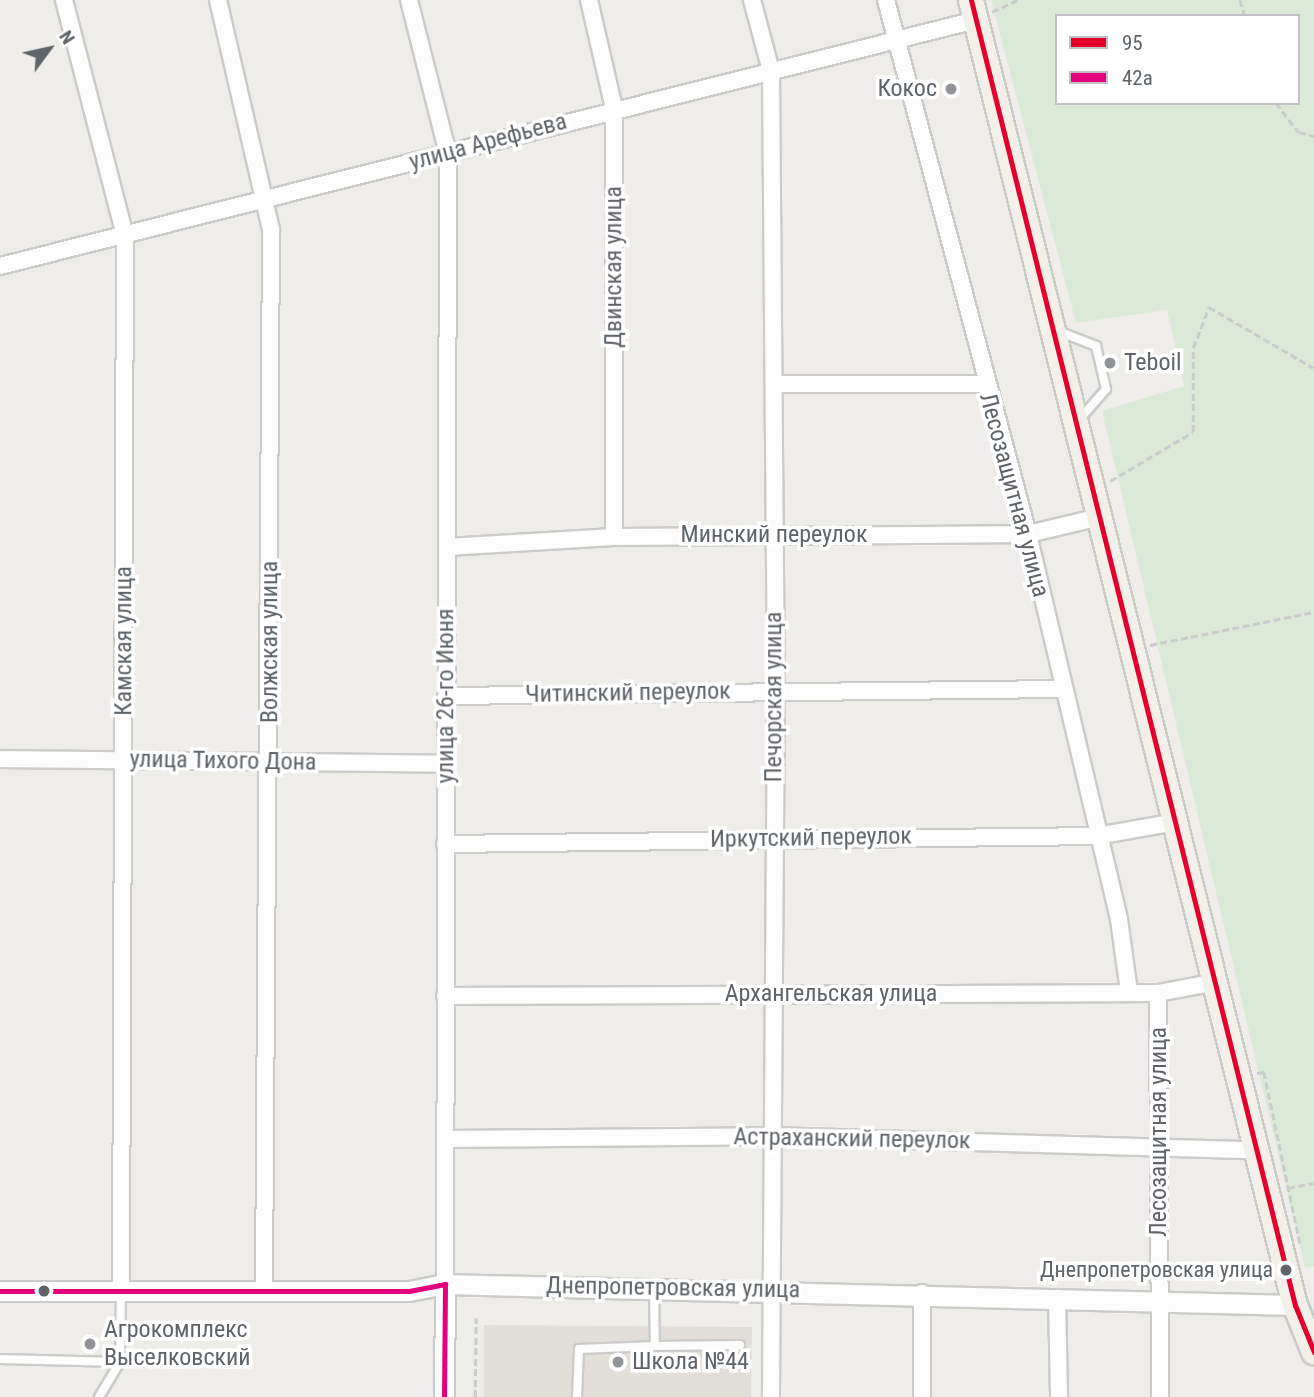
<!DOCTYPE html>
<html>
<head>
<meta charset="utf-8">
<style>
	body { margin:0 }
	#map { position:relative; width:1314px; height:1397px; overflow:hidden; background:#efedea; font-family:"Roboto Condensed",sans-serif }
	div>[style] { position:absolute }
	.education>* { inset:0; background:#e2dfda }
	.green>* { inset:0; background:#dbead6 }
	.path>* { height:2.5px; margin-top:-1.25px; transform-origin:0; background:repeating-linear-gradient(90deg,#c9cdcb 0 7px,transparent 0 10.5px) }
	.roads { filter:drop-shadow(2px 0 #cbcbca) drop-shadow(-2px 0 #cbcbca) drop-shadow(0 2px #cbcbca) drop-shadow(0 -2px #cbcbca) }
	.service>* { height:8px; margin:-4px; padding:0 4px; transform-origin:4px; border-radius:4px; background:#fdfcfc }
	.minor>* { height:16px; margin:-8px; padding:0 8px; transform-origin:8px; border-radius:8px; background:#fdfcfc }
	.tertiary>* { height:19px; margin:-9.5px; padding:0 9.5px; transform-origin:9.5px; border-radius:9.5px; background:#fdfcfc }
	.primary>* { height:24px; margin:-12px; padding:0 12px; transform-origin:12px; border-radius:12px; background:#f3f0e9 }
	.bus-1>* { height:5px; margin:-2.5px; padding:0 2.5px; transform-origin:2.5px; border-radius:2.5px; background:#e4002b }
	.bus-2>* { height:5px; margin:-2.5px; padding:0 2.5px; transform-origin:2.5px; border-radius:2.5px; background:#e5007d }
	.dots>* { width:19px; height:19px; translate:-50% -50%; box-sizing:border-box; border:4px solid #fff; border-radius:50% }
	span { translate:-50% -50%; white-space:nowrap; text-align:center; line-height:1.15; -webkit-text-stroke:7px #fff; paint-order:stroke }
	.bus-label { font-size:22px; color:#5f6468 }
	.right { translate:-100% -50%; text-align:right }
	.poi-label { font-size:24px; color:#5f6468 }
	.left { translate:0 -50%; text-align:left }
	.street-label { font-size:24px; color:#5f6468 }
	.legend { position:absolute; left:1055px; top:14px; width:245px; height:91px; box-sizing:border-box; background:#fff; border:2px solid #bfc1c3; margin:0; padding:9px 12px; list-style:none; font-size:21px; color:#5f6468 }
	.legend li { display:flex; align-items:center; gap:14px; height:35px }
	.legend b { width:35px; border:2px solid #bfc1c3 }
	.north { position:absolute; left:14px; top:14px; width:70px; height:70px; -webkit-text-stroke:5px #fff; paint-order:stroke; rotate:57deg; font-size:19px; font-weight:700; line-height:28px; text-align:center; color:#5f6468 }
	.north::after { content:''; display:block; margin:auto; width:24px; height:32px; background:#5f6468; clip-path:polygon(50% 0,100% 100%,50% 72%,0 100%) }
</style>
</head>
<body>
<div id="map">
	<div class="education">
		<i style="clip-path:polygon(484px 1325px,752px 1327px,751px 1397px,484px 1397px)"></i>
	</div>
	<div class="green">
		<i style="clip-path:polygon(evenodd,991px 0,1314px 0,1314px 1266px,1305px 1268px,1102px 411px,1184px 386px,1167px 310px,1076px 323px,991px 0,1057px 16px,1298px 16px,1298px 103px,1057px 103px,1057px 16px)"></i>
	</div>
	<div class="path">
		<i style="left:1240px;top:0;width:17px;rotate:73deg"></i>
		<i style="left:992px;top:12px;width:29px;rotate:-25deg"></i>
		<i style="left:1276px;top:103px;width:37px;rotate:52deg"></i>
		<i style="left:1299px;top:132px;width:16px;rotate:15deg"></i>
		<i style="left:1110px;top:481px;width:96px;rotate:-30.6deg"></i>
		<i style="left:1193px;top:432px;width:84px;rotate:-90deg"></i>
		<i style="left:1193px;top:348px;width:44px;rotate:-68.7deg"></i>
		<i style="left:1209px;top:307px;width:121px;rotate:30.2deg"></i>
		<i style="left:1150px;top:645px;width:167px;rotate:-11.4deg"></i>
		<i style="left:1257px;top:1073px;width:7px;rotate:-8deg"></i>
		<i style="left:1264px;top:1072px;width:175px;rotate:78.1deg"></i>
		<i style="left:1288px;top:1188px;width:26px;rotate:-11deg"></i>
		<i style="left:475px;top:1397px;width:79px;rotate:-89.3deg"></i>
	</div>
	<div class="roads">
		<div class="service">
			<i style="left:1058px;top:331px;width:41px;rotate:21.5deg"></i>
			<i style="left:1096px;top:346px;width:44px;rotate:76.9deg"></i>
			<i style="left:1106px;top:389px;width:38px;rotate:131deg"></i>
			<i style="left:654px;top:1291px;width:55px;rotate:89deg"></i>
			<i style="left:655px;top:1346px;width:85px;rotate:-0.7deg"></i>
			<i style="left:0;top:1359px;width:120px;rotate:1.4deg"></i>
			<i style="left:99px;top:1397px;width:41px;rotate:-59deg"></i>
			<i style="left:120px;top:1362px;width:71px;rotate:-89.2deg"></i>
			<i style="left:577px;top:1397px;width:48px;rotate:-87.6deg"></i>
			<i style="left:579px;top:1349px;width:76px;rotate:-2.3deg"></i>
		</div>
		<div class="minor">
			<i style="left:64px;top:0;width:244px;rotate:75.5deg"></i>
			<i style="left:125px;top:236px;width:1055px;rotate:90.22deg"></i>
			<i style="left:218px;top:0;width:236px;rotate:77deg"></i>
			<i style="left:271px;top:230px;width:1061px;rotate:90.38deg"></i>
			<i style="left:409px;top:0;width:159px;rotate:75.8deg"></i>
			<i style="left:448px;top:154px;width:1130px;rotate:90.15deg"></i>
			<i style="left:589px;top:0;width:111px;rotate:77deg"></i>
			<i style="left:614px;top:108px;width:429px;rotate:90deg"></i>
			<i style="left:752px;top:0;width:73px;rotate:75deg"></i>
			<i style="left:771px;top:71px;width:620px;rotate:89.54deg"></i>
			<i style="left:776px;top:691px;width:706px;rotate:90.41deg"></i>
			<i style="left:886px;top:0;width:553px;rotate:75.11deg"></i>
			<i style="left:1028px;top:534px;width:396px;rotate:76.7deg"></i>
			<i style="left:1119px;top:919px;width:74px;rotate:82.2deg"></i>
			<i style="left:0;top:266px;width:1007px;rotate:-14.15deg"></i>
			<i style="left:775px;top:384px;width:211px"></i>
			<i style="left:447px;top:547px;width:167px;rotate:-3.4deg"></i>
			<i style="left:614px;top:537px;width:414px;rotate:-0.4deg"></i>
			<i style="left:1028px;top:534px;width:74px;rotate:-13.3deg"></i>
			<i style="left:446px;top:696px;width:616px;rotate:-0.65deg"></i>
			<i style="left:0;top:759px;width:446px;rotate:0.6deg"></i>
			<i style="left:445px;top:844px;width:652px;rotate:-0.7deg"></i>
			<i style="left:1097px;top:836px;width:80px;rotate:-10deg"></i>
			<i style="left:1158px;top:993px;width:404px;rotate:89.7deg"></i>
			<i style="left:445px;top:996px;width:713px;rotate:-0.24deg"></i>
			<i style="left:1158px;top:993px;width:59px;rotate:-10.7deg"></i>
			<i style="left:445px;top:1139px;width:327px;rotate:-0.5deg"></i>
			<i style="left:772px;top:1136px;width:486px;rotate:1.7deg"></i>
			<i style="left:1057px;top:1298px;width:99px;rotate:88.8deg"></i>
			<i style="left:922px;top:1397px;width:104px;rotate:-90deg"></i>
		</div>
		<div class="tertiary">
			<i style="left:0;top:1291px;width:409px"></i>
			<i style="left:409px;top:1291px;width:37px;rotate:-11deg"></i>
			<i style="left:445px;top:1284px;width:850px;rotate:1.42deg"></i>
			<i style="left:444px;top:1397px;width:113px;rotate:-89.5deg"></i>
		</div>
		<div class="primary">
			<i style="left:971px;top:0;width:1345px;rotate:76.06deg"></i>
			<i style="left:1295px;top:1305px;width:51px;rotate:68deg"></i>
		</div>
	</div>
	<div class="bus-1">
		<i style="left:971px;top:0;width:1345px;rotate:76.06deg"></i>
		<i style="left:1295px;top:1305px;width:51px;rotate:68deg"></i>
	</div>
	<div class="bus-2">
		<i style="left:0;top:1291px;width:409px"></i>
		<i style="left:409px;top:1291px;width:37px;rotate:-11deg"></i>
		<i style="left:445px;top:1284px;width:113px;rotate:90.5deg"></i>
	</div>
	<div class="dots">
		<i style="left:951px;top:89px;background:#919496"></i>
		<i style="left:1110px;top:363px;background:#919496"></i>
		<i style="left:1286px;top:1270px;background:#5f6468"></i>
		<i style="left:44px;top:1291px;background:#5f6468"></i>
		<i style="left:90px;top:1344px;background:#919496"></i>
		<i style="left:618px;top:1362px;background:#919496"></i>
	</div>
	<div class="bus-label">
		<span class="right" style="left:1273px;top:1270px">Днепропетровская улица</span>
	</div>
	<div class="poi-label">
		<span class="right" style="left:937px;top:89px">Кокос</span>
		<span class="left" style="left:1124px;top:363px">Teboil</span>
		<span class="left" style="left:104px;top:1344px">Агрокомплекс<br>Выселковский</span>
		<span class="left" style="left:632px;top:1362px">Школа №44</span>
	</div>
	<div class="street-label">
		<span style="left:488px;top:142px;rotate:-15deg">улица Арефьева</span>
		<span style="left:614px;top:267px;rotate:-90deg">Двинская улица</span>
		<span style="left:1014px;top:495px;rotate:75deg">Лесозащитная улица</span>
		<span style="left:774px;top:535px">Минский переулок</span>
		<span style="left:124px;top:641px;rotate:-90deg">Камская улица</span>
		<span style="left:270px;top:642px;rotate:-90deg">Волжская улица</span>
		<span style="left:628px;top:693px;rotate:-1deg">Читинский переулок</span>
		<span style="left:446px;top:696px;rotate:-90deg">улица 26-го Июня</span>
		<span style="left:774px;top:697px;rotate:-90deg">Печорская улица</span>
		<span style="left:223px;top:761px;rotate:1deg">улица Тихого Дона</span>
		<span style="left:811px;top:838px;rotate:-1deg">Иркутский переулок</span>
		<span style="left:831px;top:994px">Архангельская улица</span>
		<span style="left:1159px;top:1132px;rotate:-90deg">Лесозащитная улица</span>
		<span style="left:852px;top:1139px;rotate:1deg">Астраханский переулок</span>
		<span style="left:673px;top:1288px;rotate:1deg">Днепропетровская улица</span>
	</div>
	<ul class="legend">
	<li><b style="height:9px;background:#e4002b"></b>95</li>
	<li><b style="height:9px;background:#e5007d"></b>42a</li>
	</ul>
	<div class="north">N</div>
</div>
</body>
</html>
